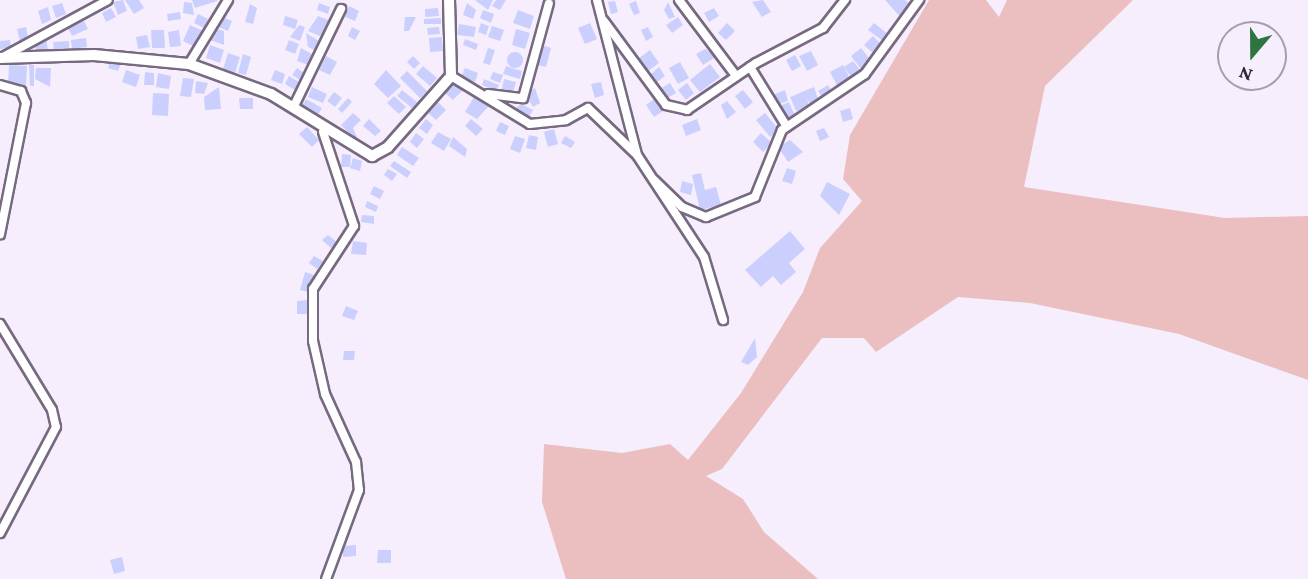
<!DOCTYPE html>
<html>
<head>
<meta charset="utf-8">
<style>
	body { margin:0 }
	#map { position:relative; width:1308px; height:579px; overflow:hidden; background:#f7eefd; font-family:"Crimson Pro",serif }
	div>[style] { position:absolute }
	.green>* { inset:0; background:#ebbfbf }
	.building>* { inset:0; background:#cbcffe }
	.round { border-radius:50% }
	.roads { filter:drop-shadow(2px 0 #77697f) drop-shadow(-2px 0 #77697f) drop-shadow(0 2px #77697f) drop-shadow(0 -2px #77697f) }
	.street>* { height:8px; margin:-4px; padding:0 4px; transform-origin:4px; border-radius:4px; background:#fff }
	.secondary>* { height:10px; margin:-5px; padding:0 5px; transform-origin:5px; border-radius:5px; background:#fff }
	span { translate:-50% -50%; white-space:nowrap; text-align:center; line-height:1.15; -webkit-text-stroke:5px #f7eefd; paint-order:stroke }
	.north { position:absolute; left:1217px; top:21px; width:70px; height:70px; box-sizing:border-box; background:#f7eefd; border:2px solid #a69eab; border-radius:50%; rotate:200deg; font-size:19px; font-weight:700; line-height:28px; text-align:center; color:#2c2730 }
	.north::after { content:''; display:block; margin:auto; width:24px; height:32px; background:#2d7440; clip-path:polygon(50% 0,100% 100%,50% 72%,0 100%) }
</style>
</head>
<body>
<div id="map">
	<div class="green">
		<i style="clip-path:polygon(929px 0,986px 0,999px 17px,1007px 0,1133px 0,1045px 86px,1024px 187px,1225px 218px,1308px 216px,1308px 380px,1179px 334px,1030px 303px,958px 297px,876px 352px,864px 338px,822px 338px,722px 469px,706px 476px,743px 499px,764px 532px,818px 579px,566px 579px,542px 502px,544px 444px,622px 453px,670px 444px,688px 460px,741px 393px,803px 292px,820px 248px,862px 201px,843px 179px,850px 135px)"></i>
	</div>
	<div class="building">
		<i style="clip-path:polygon(123px 0,127px 11px,118px 15px,113px 2px)"></i>
		<i style="clip-path:polygon(125px 0,139px 0,144px 8px,134px 14px)"></i>
		<i style="clip-path:polygon(192px 0,217px 0,217px 1px,195px 8px)"></i>
		<i style="clip-path:polygon(475px 0,493px 0,488px 10px)"></i>
		<i style="clip-path:polygon(496px 0,506px 0,500px 10px,492px 6px)"></i>
		<i style="clip-path:polygon(763px 0,771px 12px,762px 17px,752px 2px)"></i>
		<i style="clip-path:polygon(885px 0,905px 0,913px 6px,903px 20px)"></i>
		<i style="clip-path:polygon(615px 1px,618px 12px,611px 14px,608px 2px)"></i>
		<i style="clip-path:polygon(636px 1px,640px 13px,634px 15px,629px 4px)"></i>
		<i style="clip-path:polygon(184px 2px,192px 3px,194px 15px,183px 13px)"></i>
		<i style="clip-path:polygon(668px 2px,675px 17px,669px 19px,664px 10px)"></i>
		<i style="clip-path:polygon(62px 3px,66px 14px,56px 18px,52px 6px)"></i>
		<i style="clip-path:polygon(319px 3px,330px 7px,328px 14px,317px 10px)"></i>
		<i style="clip-path:polygon(467px 3px,476px 10px,473px 19px,463px 15px)"></i>
		<i style="clip-path:polygon(250px 4px,257px 8px,253px 24px,245px 22px)"></i>
		<i style="clip-path:polygon(349px 6px,359px 11px,355px 21px,345px 17px)"></i>
		<i style="clip-path:polygon(48px 7px,51px 20px,42px 24px,38px 11px)"></i>
		<i style="clip-path:polygon(111px 8px,116px 17px,106px 22px,102px 13px)"></i>
		<i style="clip-path:polygon(438px 8px,439px 16px,425px 17px,425px 9px)"></i>
		<i style="clip-path:polygon(714px 8px,719px 16px,709px 22px,704px 13px)"></i>
		<i style="clip-path:polygon(483px 10px,494px 14px,491px 23px,480px 18px)"></i>
		<i style="clip-path:polygon(518px 10px,534px 16px,530px 29px,513px 23px)"></i>
		<i style="clip-path:polygon(180px 12px,181px 19px,168px 21px,167px 14px)"></i>
		<i style="clip-path:polygon(198px 14px,208px 19px,204px 28px,194px 23px)"></i>
		<i style="clip-path:polygon(220px 16px,232px 21px,228px 31px,216px 26px)"></i>
		<i style="clip-path:polygon(285px 16px,298px 20px,295px 29px,283px 25px)"></i>
		<i style="clip-path:polygon(318px 16px,333px 22px,327px 39px,308px 31px)"></i>
		<i style="clip-path:polygon(405px 17px,416px 17px,409px 31px,404px 31px)"></i>
		<i style="clip-path:polygon(678px 17px,683px 25px,672px 33px,666px 25px)"></i>
		<i style="clip-path:polygon(441px 18px,441px 24px,424px 24px,424px 19px)"></i>
		<i style="clip-path:polygon(84px 21px,88px 29px,72px 36px,68px 28px)"></i>
		<i style="clip-path:polygon(481px 23px,489px 26px,486px 35px,478px 32px)"></i>
		<i style="clip-path:polygon(590px 23px,597px 39px,585px 44px,578px 28px)"></i>
		<i style="clip-path:polygon(727px 23px,735px 31px,726px 40px,718px 33px)"></i>
		<i style="clip-path:polygon(874px 23px,889px 35px,883px 41px,868px 30px)"></i>
		<i style="clip-path:polygon(459px 24px,476px 27px,474px 37px,457px 35px)"></i>
		<i style="clip-path:polygon(190px 25px,203px 31px,195px 47px,183px 41px)"></i>
		<i style="clip-path:polygon(299px 25px,305px 27px,300px 41px,290px 37px)"></i>
		<i style="clip-path:polygon(492px 26px,504px 30px,500px 41px,488px 37px)"></i>
		<i style="clip-path:polygon(26px 27px,28px 38px,20px 41px,17px 29px)"></i>
		<i style="clip-path:polygon(352px 27px,360px 31px,355px 40px,348px 36px)"></i>
		<i style="clip-path:polygon(439px 27px,440px 34px,428px 35px,427px 28px)"></i>
		<i style="clip-path:polygon(648px 27px,653px 37px,646px 41px,641px 30px)"></i>
		<i style="clip-path:polygon(214px 28px,224px 31px,224px 45px,210px 40px)"></i>
		<i style="clip-path:polygon(516px 29px,530px 33px,525px 49px,512px 45px)"></i>
		<i style="clip-path:polygon(151px 30px,164px 30px,165px 48px,152px 48px)"></i>
		<i style="clip-path:polygon(179px 30px,181px 46px,170px 47px,168px 32px)"></i>
		<i style="clip-path:polygon(306px 33px,322px 43px,319px 52px,308px 47px)"></i>
		<i style="clip-path:polygon(147px 35px,150px 47px,138px 49px,136px 37px)"></i>
		<i style="clip-path:polygon(873px 36px,882px 45px,873px 53px,864px 45px)"></i>
		<i style="clip-path:polygon(442px 37px,443px 51px,430px 52px,429px 38px)"></i>
		<i style="clip-path:polygon(86px 38px,87px 47px,72px 49px,71px 40px)"></i>
		<i style="clip-path:polygon(46px 39px,48px 50px,37px 53px,34px 42px)"></i>
		<i style="clip-path:polygon(465px 39px,478px 44px,476px 50px,463px 45px)"></i>
		<i style="clip-path:polygon(10px 40px,11px 48px,0 49px,0 41px)"></i>
		<i style="clip-path:polygon(289px 40px,299px 44px,295px 54px,285px 50px)"></i>
		<i style="clip-path:polygon(69px 41px,69px 49px,54px 50px,53px 42px)"></i>
		<i style="clip-path:polygon(210px 45px,224px 50px,220px 63px,206px 58px)"></i>
		<i style="clip-path:polygon(542px 45px,551px 48px,546px 67px,537px 65px)"></i>
		<i style="clip-path:polygon(301px 48px,317px 57px,314px 67px,297px 61px)"></i>
		<i style="clip-path:polygon(488px 48px,495px 50px,490px 65px,483px 63px)"></i>
		<i style="clip-path:polygon(861px 48px,872px 62px,862px 70px,851px 56px)"></i>
		<i style="clip-path:polygon(705px 49px,717px 56px,703px 65px,696px 54px)"></i>
		<i style="clip-path:polygon(650px 50px,659px 63px,648px 71px,639px 58px)"></i>
		<i style="clip-path:polygon(811px 51px,818px 65px,807px 71px,799px 56px)"></i>
		<i class="round" style="left:507px;top:52px;width:16px;height:16px"></i>
		<i style="clip-path:polygon(228px 53px,240px 57px,235px 73px,223px 69px)"></i>
		<i style="clip-path:polygon(243px 54px,251px 57px,246px 75px,238px 73px)"></i>
		<i style="clip-path:polygon(795px 55px,801px 66px,792px 71px,786px 60px)"></i>
		<i style="clip-path:polygon(326px 56px,337px 62px,330px 75px,319px 70px)"></i>
		<i style="clip-path:polygon(413px 56px,420px 63px,414px 69px,407px 62px)"></i>
		<i style="clip-path:polygon(110px 60px,121px 63px,118px 71px,108px 68px)"></i>
		<i style="clip-path:polygon(853px 61px,861px 71px,852px 78px,844px 67px)"></i>
		<i style="clip-path:polygon(680px 62px,689px 78px,678px 84px,669px 68px)"></i>
		<i style="clip-path:polygon(29px 64px,34px 65px,34px 86px,30px 86px)"></i>
		<i style="clip-path:polygon(710px 64px,720px 77px,700px 92px,690px 80px)"></i>
		<i style="clip-path:polygon(9px 65px,27px 66px,26px 85px,8px 84px)"></i>
		<i style="clip-path:polygon(843px 65px,852px 82px,839px 89px,830px 72px)"></i>
		<i style="clip-path:polygon(423px 66px,437px 78px,430px 86px,416px 74px)"></i>
		<i style="clip-path:polygon(506px 66px,522px 71px,520px 79px,503px 74px)"></i>
		<i style="clip-path:polygon(659px 67px,665px 76px,657px 82px,651px 74px)"></i>
		<i style="clip-path:polygon(36px 68px,51px 68px,50px 87px,35px 79px)"></i>
		<i style="clip-path:polygon(297px 68px,307px 75px,303px 82px,292px 75px)"></i>
		<i style="clip-path:polygon(465px 68px,478px 73px,475px 82px,461px 77px)"></i>
		<i style="clip-path:polygon(126px 70px,140px 75px,136px 87px,122px 82px)"></i>
		<i style="clip-path:polygon(275px 70px,285px 74px,282px 84px,271px 80px)"></i>
		<i style="clip-path:polygon(386px 70px,401px 86px,388px 98px,374px 84px)"></i>
		<i style="clip-path:polygon(407px 71px,427px 91px,420px 98px,400px 78px)"></i>
		<i style="clip-path:polygon(145px 72px,154px 73px,154px 85px,144px 85px)"></i>
		<i style="clip-path:polygon(493px 72px,503px 75px,500px 83px,490px 79px)"></i>
		<i style="clip-path:polygon(158px 73px,171px 76px,169px 89px,156px 87px)"></i>
		<i style="clip-path:polygon(289px 76px,299px 82px,295px 90px,285px 84px)"></i>
		<i style="clip-path:polygon(183px 78px,194px 79px,191px 97px,180px 96px)"></i>
		<i style="clip-path:polygon(484px 79px,499px 85px,496px 91px,482px 85px)"></i>
		<i style="clip-path:polygon(504px 79px,516px 82px,512px 96px,501px 93px)"></i>
		<i style="clip-path:polygon(196px 81px,208px 83px,204px 94px,195px 93px)"></i>
		<i style="clip-path:polygon(456px 81px,464px 89px,453px 100px,444px 92px)"></i>
		<i style="clip-path:polygon(601px 82px,604px 95px,595px 98px,591px 84px)"></i>
		<i style="clip-path:polygon(670px 83px,676px 93px,666px 99px,660px 89px)"></i>
		<i style="clip-path:polygon(687px 83px,694px 93px,686px 100px,678px 90px)"></i>
		<i style="clip-path:polygon(828px 85px,833px 94px,824px 100px,818px 91px)"></i>
		<i style="clip-path:polygon(219px 87px,221px 109px,205px 110px,204px 97px)"></i>
		<i style="clip-path:polygon(312px 87px,327px 94px,323px 103px,308px 97px)"></i>
		<i style="clip-path:polygon(814px 87px,820px 105px,812px 109px,807px 98px,809px 106px,796px 111px,790px 97px)"></i>
		<i style="clip-path:polygon(535px 88px,540px 103px,533px 107px,525px 94px)"></i>
		<i style="clip-path:polygon(402px 90px,417px 102px,412px 108px,397px 96px)"></i>
		<i style="clip-path:polygon(743px 90px,753px 102px,745px 109px,735px 96px)"></i>
		<i style="clip-path:polygon(785px 90px,788px 101px,776px 105px,772px 95px)"></i>
		<i style="clip-path:polygon(334px 92px,342px 98px,335px 107px,327px 101px)"></i>
		<i style="clip-path:polygon(153px 93px,169px 94px,168px 116px,152px 115px)"></i>
		<i style="clip-path:polygon(394px 96px,406px 107px,399px 114px,387px 103px)"></i>
		<i style="clip-path:polygon(474px 97px,489px 106px,477px 119px,465px 112px)"></i>
		<i style="clip-path:polygon(239px 98px,253px 98px,253px 109px,240px 109px)"></i>
		<i style="clip-path:polygon(348px 98px,352px 102px,342px 113px,338px 109px)"></i>
		<i style="clip-path:polygon(306px 99px,322px 108px,318px 115px,302px 106px)"></i>
		<i style="clip-path:polygon(654px 99px,663px 111px,654px 117px,646px 105px)"></i>
		<i style="clip-path:polygon(727px 101px,736px 112px,727px 119px,721px 105px)"></i>
		<i style="clip-path:polygon(438px 102px,446px 110px,436px 120px,428px 113px)"></i>
		<i style="clip-path:polygon(789px 102px,796px 118px,785px 123px,777px 107px)"></i>
		<i style="clip-path:polygon(521px 104px,533px 110px,529px 117px,514px 110px)"></i>
		<i style="clip-path:polygon(850px 108px,853px 119px,843px 122px,840px 111px)"></i>
		<i style="clip-path:polygon(353px 113px,361px 120px,353px 128px,361px 146px,341px 125px)"></i>
		<i style="clip-path:polygon(765px 113px,779px 130px,770px 137px,756px 120px)"></i>
		<i style="clip-path:polygon(369px 119px,381px 131px,375px 136px,363px 126px)"></i>
		<i style="clip-path:polygon(426px 119px,433px 125px,427px 134px,419px 128px)"></i>
		<i style="clip-path:polygon(471px 119px,483px 129px,476px 136px,465px 126px)"></i>
		<i style="clip-path:polygon(697px 119px,701px 130px,686px 136px,682px 125px)"></i>
		<i style="clip-path:polygon(500px 122px,509px 126px,505px 135px,496px 131px)"></i>
		<i style="clip-path:polygon(307px 127px,319px 140px,312px 147px,299px 134px)"></i>
		<i style="clip-path:polygon(824px 128px,829px 137px,820px 141px,816px 131px)"></i>
		<i style="clip-path:polygon(554px 129px,558px 144px,548px 147px,544px 132px)"></i>
		<i style="clip-path:polygon(438px 132px,451px 139px,444px 151px,431px 143px)"></i>
		<i style="clip-path:polygon(416px 133px,424px 139px,417px 148px,410px 142px)"></i>
		<i style="clip-path:polygon(761px 133px,772px 143px,763px 152px,753px 142px)"></i>
		<i style="clip-path:polygon(529px 135px,538px 137px,536px 150px,526px 148px)"></i>
		<i style="clip-path:polygon(515px 136px,525px 139px,520px 153px,510px 149px)"></i>
		<i style="clip-path:polygon(565px 136px,575px 142px,571px 148px,561px 143px)"></i>
		<i style="clip-path:polygon(453px 137px,467px 149px,465px 157px,449px 146px)"></i>
		<i style="clip-path:polygon(790px 140px,803px 152px,788px 162px,778px 147px)"></i>
		<i style="clip-path:polygon(402px 147px,419px 158px,413px 166px,397px 155px)"></i>
		<i style="clip-path:polygon(342px 154px,351px 155px,350px 167px,341px 167px)"></i>
		<i style="clip-path:polygon(353px 158px,362px 161px,360px 171px,350px 168px)"></i>
		<i style="clip-path:polygon(394px 161px,411px 172px,407px 178px,390px 166px)"></i>
		<i style="clip-path:polygon(787px 168px,796px 171px,792px 184px,782px 181px)"></i>
		<i style="clip-path:polygon(388px 169px,397px 174px,392px 181px,384px 175px)"></i>
		<i style="clip-path:polygon(701px 173px,705px 190px,716px 187px,721px 205px,700px 210px,692px 175px)"></i>
		<i style="clip-path:polygon(682px 181px,693px 184px,691px 195px,680px 192px)"></i>
		<i style="clip-path:polygon(827px 182px,850px 194px,839px 215px,820px 196px)"></i>
		<i style="clip-path:polygon(374px 186px,384px 191px,380px 199px,370px 194px)"></i>
		<i style="clip-path:polygon(367px 201px,378px 206px,376px 212px,365px 207px)"></i>
		<i style="clip-path:polygon(362px 215px,374px 216px,374px 224px,361px 222px)"></i>
		<i style="clip-path:polygon(790px 231px,805px 249px,789px 263px,796px 272px,781px 285px,773px 276px,761px 287px,745px 270px)"></i>
		<i style="clip-path:polygon(328px 235px,337px 242px,331px 248px,322px 240px)"></i>
		<i style="clip-path:polygon(353px 241px,367px 243px,366px 255px,351px 254px)"></i>
		<i style="clip-path:polygon(314px 256px,323px 261px,317px 269px,309px 263px)"></i>
		<i style="clip-path:polygon(305px 272px,314px 275px,309px 292px,300px 290px)"></i>
		<i style="clip-path:polygon(307px 300px,307px 314px,297px 314px,297px 301px)"></i>
		<i style="clip-path:polygon(346px 306px,358px 311px,354px 320px,342px 316px)"></i>
		<i style="clip-path:polygon(755px 338px,757px 357px,748px 365px,741px 362px)"></i>
		<i style="clip-path:polygon(344px 351px,355px 351px,354px 360px,343px 360px)"></i>
		<i style="clip-path:polygon(356px 545px,356px 556px,343px 557px,343px 546px)"></i>
		<i style="clip-path:polygon(378px 550px,391px 550px,391px 563px,377px 563px)"></i>
		<i style="clip-path:polygon(122px 557px,125px 571px,114px 574px,110px 560px)"></i>
	</div>
	<div class="roads">
		<div class="street">
			<i style="left:597px;top:0;width:160px;rotate:75.5deg"></i>
			<i style="left:637px;top:155px;width:122px;rotate:56.7deg"></i>
			<i style="left:704px;top:257px;width:66px;rotate:73.2deg"></i>
			<i style="left:679px;top:0;width:95px;rotate:53.1deg"></i>
			<i style="left:604px;top:21px;width:104px;rotate:53.6deg"></i>
			<i style="left:666px;top:105px;width:22px;rotate:13deg"></i>
			<i style="left:687px;top:110px;width:83px;rotate:-34.3deg"></i>
			<i style="left:756px;top:63px;width:76px;rotate:-27.6deg"></i>
			<i style="left:823px;top:28px;width:36px;rotate:-52deg"></i>
			<i style="left:3px;top:57px;width:119px;rotate:-28.5deg"></i>
			<i style="left:189px;top:64px;width:75px;rotate:-58.6deg"></i>
			<i style="left:750px;top:67px;width:70px;rotate:58.3deg"></i>
			<i style="left:451px;top:76px;width:92px;rotate:31.3deg"></i>
			<i style="left:530px;top:124px;width:36px;rotate:-6deg"></i>
			<i style="left:566px;top:120px;width:25px;rotate:-29deg"></i>
			<i style="left:588px;top:108px;width:65px;rotate:43.8deg"></i>
			<i style="left:0;top:85px;width:22px;rotate:16deg"></i>
			<i style="left:21px;top:91px;width:13px;rotate:67deg"></i>
			<i style="left:26px;top:103px;width:134px;rotate:101.2deg"></i>
			<i style="left:488px;top:94px;width:35px;rotate:7deg"></i>
			<i style="left:523px;top:98px;width:98px;rotate:-74.7deg"></i>
			<i style="left:294px;top:106px;width:108px;rotate:-64.1deg"></i>
			<i style="left:323px;top:132px;width:99px;rotate:71.7deg"></i>
			<i style="left:354px;top:226px;width:75px;rotate:123.1deg"></i>
			<i style="left:313px;top:289px;width:52px;rotate:90deg"></i>
			<i style="left:313px;top:341px;width:54px;rotate:77.2deg"></i>
			<i style="left:325px;top:394px;width:75px;rotate:65.5deg"></i>
			<i style="left:356px;top:462px;width:28px;rotate:84deg"></i>
			<i style="left:359px;top:490px;width:95px;rotate:110.3deg"></i>
			<i style="left:654px;top:180px;width:39px;rotate:44deg"></i>
			<i style="left:682px;top:207px;width:26px;rotate:23deg"></i>
			<i style="left:706px;top:217px;width:53px;rotate:-22.2deg"></i>
			<i style="left:755px;top:197px;width:72px;rotate:-68.1deg"></i>
			<i style="left:782px;top:130px;width:100px;rotate:-34deg"></i>
			<i style="left:865px;top:74px;width:92px;rotate:-53.9deg"></i>
			<i style="left:0;top:324px;width:100px;rotate:58.8deg"></i>
			<i style="left:52px;top:410px;width:17px;rotate:77deg"></i>
			<i style="left:56px;top:427px;width:120px;rotate:117.8deg"></i>
		</div>
		<div class="secondary">
			<i style="left:0;top:58px;width:94px;rotate:-1.8deg"></i>
			<i style="left:94px;top:55px;width:95px;rotate:5.4deg"></i>
			<i style="left:189px;top:64px;width:87px;rotate:20.1deg"></i>
			<i style="left:271px;top:94px;width:119px;rotate:31.5deg"></i>
			<i style="left:372px;top:156px;width:18px;rotate:-29deg"></i>
			<i style="left:388px;top:147px;width:95px;rotate:-48.4deg"></i>
			<i style="left:451px;top:76px;width:76px;rotate:-91.5deg"></i>
		</div>
	</div>
	<div class="north">N</div>
</div>
</body>
</html>
